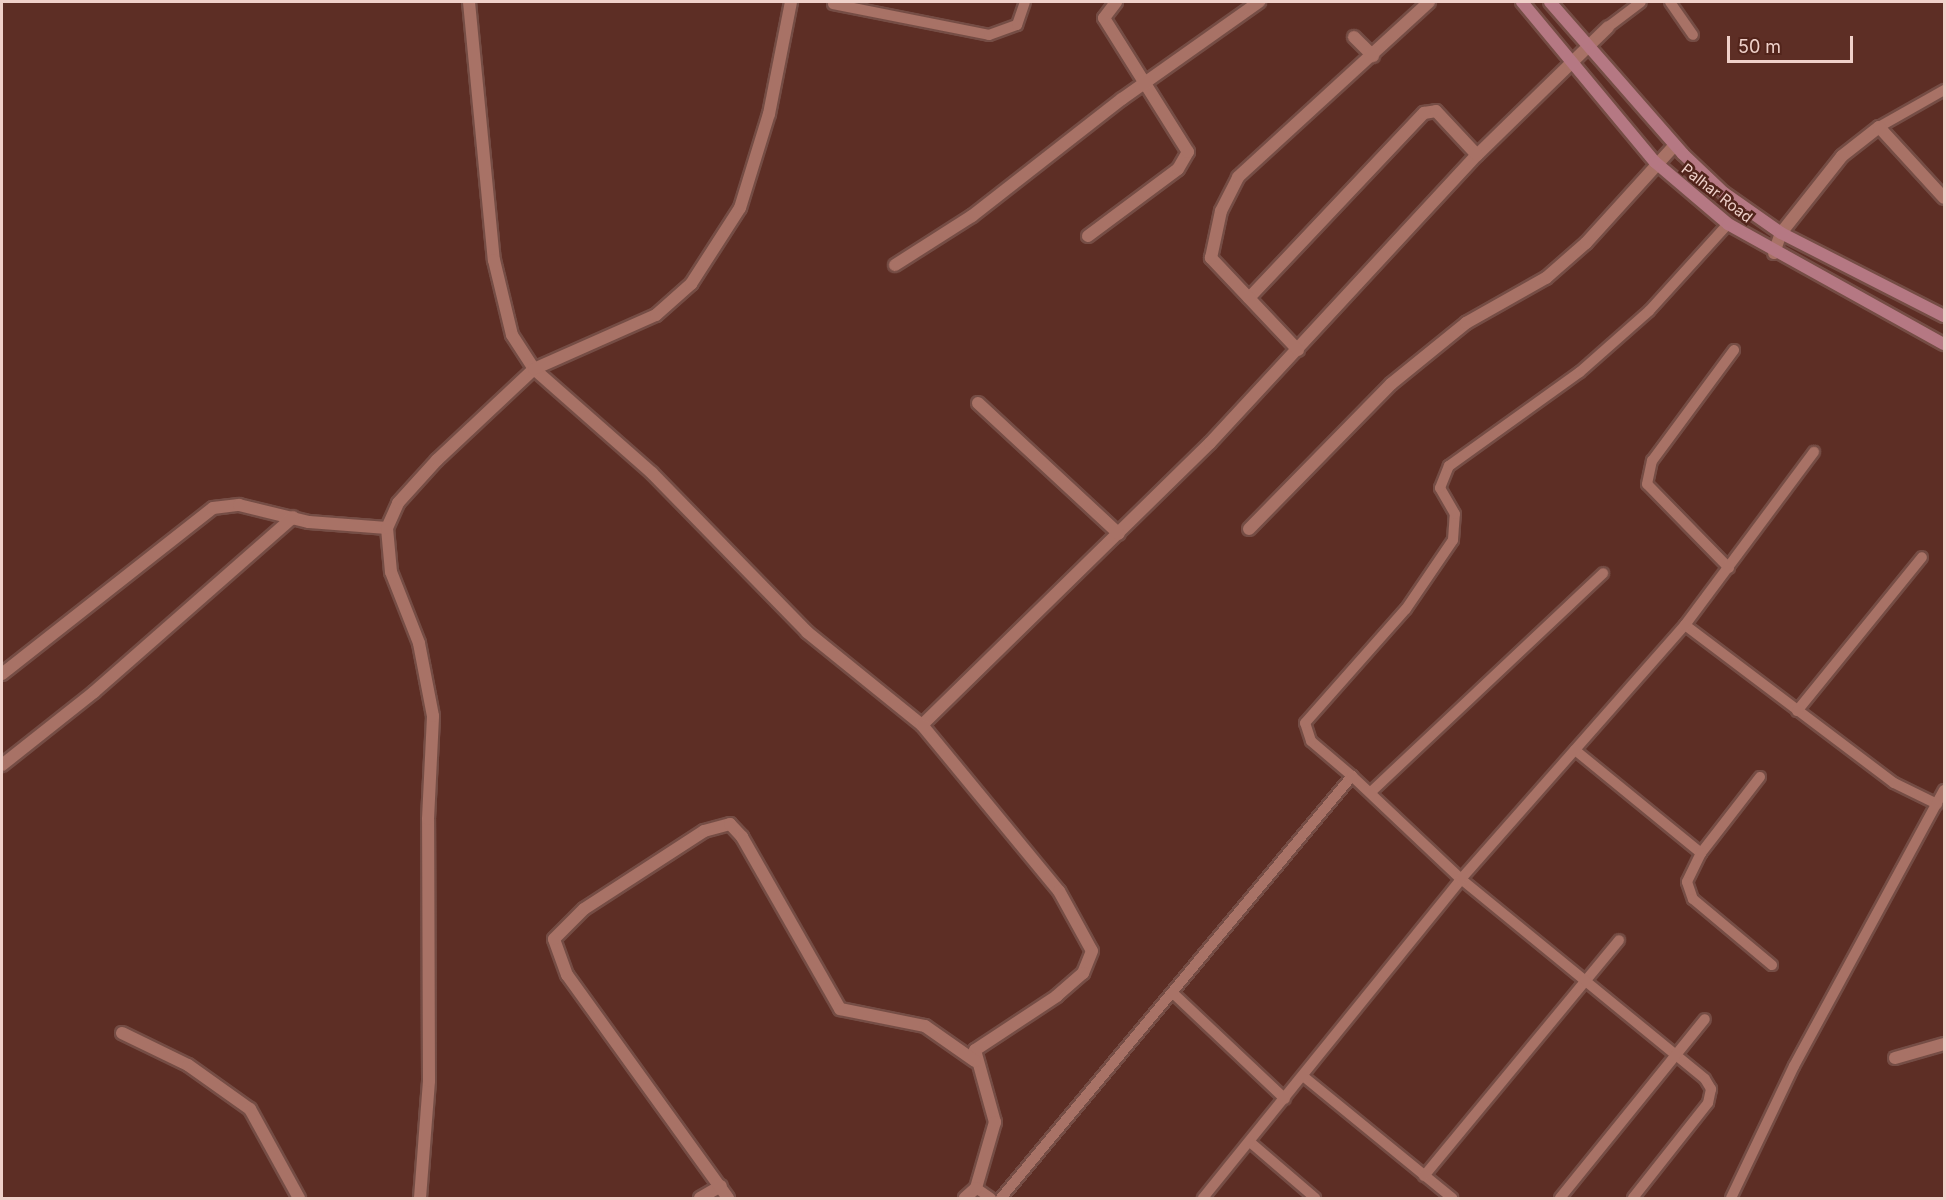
<!DOCTYPE html>
<html>
<head>
<meta charset="utf-8">
<style>
	body { margin:0 }
	#map { position:relative; width:1946px; height:1200px; overflow:hidden; background:#5d2e25; font-family:Inter,sans-serif }
	div>[style] { position:absolute }
	.roads { filter:drop-shadow(2px 0 #754d45) drop-shadow(-2px 0 #754d45) drop-shadow(0 2px #754d45) drop-shadow(0 -2px #754d45) }
	.service>* { height:10px; margin:-5px; padding:0 5px; transform-origin:5px; border-radius:5px; background:#a87266 }
	.minor>* { height:12px; margin:-6px; padding:0 6px; transform-origin:6px; border-radius:6px; background:#a87266 }
	.secondary>* { height:12px; margin:-6px; padding:0 6px; transform-origin:6px; border-radius:6px; background:#b57883 }
	span { translate:-50% -50%; white-space:nowrap; text-align:center; line-height:1.15; -webkit-text-stroke:5px #52241b; paint-order:stroke }
	.street-label { font-size:15px; color:#efd1ca }
	.frame { position:absolute; inset:0; border:3px solid #efd1ca; pointer-events:none }
	.scale { position:absolute; left:1727px; top:36px; width:126px; height:27px; box-sizing:border-box; border:3px solid #efd1ca; border-top:0; padding-left:8px; font-size:18px; line-height:21px; white-space:nowrap; color:#efd1ca; -webkit-text-stroke:4px #52241b; paint-order:stroke }
</style>
</head>
<body>
<div id="map">
	<div class="roads">
		<div class="service">
			<i style="left:1670px;top:2px;width:40px;rotate:55.1deg"></i>
			<i style="left:833px;top:4px;width:159px;rotate:11.2deg"></i>
			<i style="left:989px;top:35px;width:30px;rotate:-20deg"></i>
			<i style="left:1017px;top:25px;width:24px;rotate:-71deg"></i>
			<i style="left:1608px;top:27px;width:41px;rotate:-37.1deg"></i>
			<i style="left:1879px;top:127px;width:75px;rotate:-29.6deg"></i>
			<i style="left:1729px;top:568px;width:117px;rotate:-134.3deg"></i>
			<i style="left:1647px;top:484px;width:24px;rotate:-78deg"></i>
			<i style="left:1652px;top:461px;width:138px;rotate:-53.5deg"></i>
			<i style="left:1685px;top:625px;width:262px;rotate:37.1deg"></i>
			<i style="left:1894px;top:783px;width:48px;rotate:26deg"></i>
			<i style="left:1797px;top:711px;width:198px;rotate:-50.9deg"></i>
			<i style="left:1575px;top:750px;width:163px;rotate:39.3deg"></i>
			<i style="left:1352px;top:776px;width:54px;rotate:-139.5deg"></i>
			<i style="left:1311px;top:741px;width:19px;rotate:-108deg"></i>
			<i style="left:1305px;top:723px;width:152px;rotate:-48.5deg"></i>
			<i style="left:1406px;top:609px;width:83px;rotate:-55.7deg"></i>
			<i style="left:1453px;top:540px;width:26px;rotate:-86deg"></i>
			<i style="left:1455px;top:514px;width:30px;rotate:-120deg"></i>
			<i style="left:1440px;top:488px;width:24px;rotate:-68deg"></i>
			<i style="left:1449px;top:466px;width:161px;rotate:-35.7deg"></i>
			<i style="left:1580px;top:372px;width:92px;rotate:-41.5deg"></i>
			<i style="left:1649px;top:311px;width:118px;rotate:-47.8deg"></i>
			<i style="left:1760px;top:777px;width:96px;rotate:127.8deg"></i>
			<i style="left:1701px;top:853px;width:32px;rotate:116deg"></i>
			<i style="left:1687px;top:882px;width:18px;rotate:71deg"></i>
			<i style="left:1693px;top:899px;width:103px;rotate:39.9deg"></i>
			<i style="left:1371px;top:792px;width:319px;rotate:-43.3deg"></i>
			<i style="left:1173px;top:993px;width:154px;rotate:43.4deg"></i>
			<i style="left:1303px;top:1076px;width:193px;rotate:39.3deg"></i>
			<i style="left:1250px;top:1142px;width:86px;rotate:40.7deg"></i>
			<i style="left:1424px;top:1176px;width:306px;rotate:-50.4deg"></i>
			<i style="left:976px;top:1188px;width:18px;rotate:34deg"></i>
			<i style="left:1001px;top:1198px;width:549px;rotate:-50.25deg"></i>
			<i style="left:1352px;top:776px;width:150px;rotate:43.4deg"></i>
			<i style="left:1461px;top:879px;width:315px;rotate:39.3deg"></i>
			<i style="left:1705px;top:1079px;width:12px;rotate:59deg"></i>
			<i style="left:1711px;top:1089px;width:14px;rotate:102deg"></i>
			<i style="left:1708px;top:1103px;width:121px;rotate:128.3deg"></i>
			<i style="left:1203px;top:1198px;width:410px;rotate:-51deg"></i>
			<i style="left:1461px;top:879px;width:339px;rotate:-48.6deg"></i>
			<i style="left:1685px;top:625px;width:216px;rotate:-53.3deg"></i>
			<i style="left:1560px;top:1198px;width:230px;rotate:-51deg"></i>
			<i style="left:1731px;top:1198px;width:146px;rotate:-64.5deg"></i>
			<i style="left:1794px;top:1066px;width:314px;rotate:-61.5deg"></i>
		</div>
		<div class="minor">
			<i style="left:469px;top:2px;width:259px;rotate:84.5deg"></i>
			<i style="left:494px;top:260px;width:77px;rotate:76.5deg"></i>
			<i style="left:512px;top:335px;width:40px;rotate:57.1deg"></i>
			<i style="left:534px;top:369px;width:157px;rotate:41.4deg"></i>
			<i style="left:652px;top:473px;width:222px;rotate:45.7deg"></i>
			<i style="left:807px;top:632px;width:148px;rotate:39deg"></i>
			<i style="left:922px;top:725px;width:403px;rotate:-44.4deg"></i>
			<i style="left:1210px;top:443px;width:393px;rotate:-47.2deg"></i>
			<i style="left:1477px;top:155px;width:183px;rotate:-44.3deg"></i>
			<i style="left:1354px;top:37px;width:27px;rotate:45deg"></i>
			<i style="left:1088px;top:236px;width:112px;rotate:-36.7deg"></i>
			<i style="left:1178px;top:169px;width:20px;rotate:-60deg"></i>
			<i style="left:1188px;top:152px;width:158px;rotate:-122.1deg"></i>
			<i style="left:1104px;top:18px;width:20px;rotate:-53deg"></i>
			<i style="left:1774px;top:253px;width:21px;rotate:-71deg"></i>
			<i style="left:1781px;top:233px;width:98px;rotate:-51.6deg"></i>
			<i style="left:1842px;top:156px;width:47px;rotate:-38.1deg"></i>
			<i style="left:1879px;top:127px;width:96px;rotate:47.5deg"></i>
			<i style="left:895px;top:265px;width:91px;rotate:-32.5deg"></i>
			<i style="left:972px;top:216px;width:190px;rotate:-38deg"></i>
			<i style="left:1122px;top:99px;width:168px;rotate:-35.3deg"></i>
			<i style="left:1249px;top:298px;width:255px;rotate:-46.6deg"></i>
			<i style="left:1424px;top:113px;width:12px;rotate:-9deg"></i>
			<i style="left:1436px;top:111px;width:60px;rotate:47deg"></i>
			<i style="left:1298px;top:350px;width:127px;rotate:-133.4deg"></i>
			<i style="left:1211px;top:258px;width:48px;rotate:-78deg"></i>
			<i style="left:1221px;top:211px;width:38px;rotate:-63deg"></i>
			<i style="left:1238px;top:177px;width:259px;rotate:-42.5deg"></i>
			<i style="left:978px;top:403px;width:192px;rotate:42.9deg"></i>
			<i style="left:1249px;top:529px;width:203px;rotate:-45.6deg"></i>
			<i style="left:1391px;top:384px;width:97px;rotate:-39.1deg"></i>
			<i style="left:1466px;top:323px;width:92px;rotate:-29.4deg"></i>
			<i style="left:1546px;top:278px;width:53px;rotate:-41.2deg"></i>
			<i style="left:1586px;top:243px;width:132px;rotate:-47.8deg"></i>
			<i style="left:2px;top:674px;width:268px;rotate:-38.2deg"></i>
			<i style="left:213px;top:508px;width:26px;rotate:-7deg"></i>
			<i style="left:239px;top:505px;width:72px;rotate:13.7deg"></i>
			<i style="left:309px;top:522px;width:78px;rotate:4.4deg"></i>
			<i style="left:922px;top:725px;width:215px;rotate:50.5deg"></i>
			<i style="left:1059px;top:891px;width:68px;rotate:61.2deg"></i>
			<i style="left:1092px;top:951px;width:24px;rotate:112deg"></i>
			<i style="left:1083px;top:973px;width:35px;rotate:139deg"></i>
			<i style="left:1057px;top:996px;width:98px;rotate:146.6deg"></i>
			<i style="left:975px;top:1050px;width:75px;rotate:74.5deg"></i>
			<i style="left:995px;top:1122px;width:69px;rotate:106.1deg"></i>
			<i style="left:976px;top:1188px;width:15px;rotate:138deg"></i>
			<i style="left:2px;top:765px;width:117px;rotate:-38.4deg"></i>
			<i style="left:94px;top:692px;width:265px;rotate:-41.3deg"></i>
			<i style="left:122px;top:1033px;width:73px;rotate:25.9deg"></i>
			<i style="left:188px;top:1065px;width:76px;rotate:35.4deg"></i>
			<i style="left:250px;top:1109px;width:102px;rotate:61.2deg"></i>
			<i style="left:1895px;top:1058px;width:51px;rotate:-15.9deg"></i>
			<i style="left:420px;top:1198px;width:117px;rotate:-85.6deg"></i>
			<i style="left:429px;top:1081px;width:262px;rotate:-90.2deg"></i>
			<i style="left:428px;top:819px;width:103px;rotate:-87.2deg"></i>
			<i style="left:433px;top:716px;width:74px;rotate:-100.9deg"></i>
			<i style="left:419px;top:643px;width:76px;rotate:-111.5deg"></i>
			<i style="left:391px;top:572px;width:44px;rotate:-95.2deg"></i>
			<i style="left:387px;top:528px;width:27px;rotate:-66deg"></i>
			<i style="left:398px;top:503px;width:58px;rotate:-47.8deg"></i>
			<i style="left:437px;top:460px;width:133px;rotate:-43.2deg"></i>
			<i style="left:534px;top:369px;width:133px;rotate:-23.9deg"></i>
			<i style="left:656px;top:315px;width:47px;rotate:-41.5deg"></i>
			<i style="left:691px;top:284px;width:90px;rotate:-57.2deg"></i>
			<i style="left:740px;top:208px;width:98px;rotate:-72.9deg"></i>
			<i style="left:769px;top:114px;width:114px;rotate:-78.9deg"></i>
			<i style="left:700px;top:1198px;width:24px;rotate:-30deg"></i>
			<i style="left:728px;top:1198px;width:275px;rotate:-125.8deg"></i>
			<i style="left:567px;top:975px;width:38px;rotate:-110deg"></i>
			<i style="left:554px;top:939px;width:42px;rotate:-45deg"></i>
			<i style="left:584px;top:909px;width:143px;rotate:-33deg"></i>
			<i style="left:704px;top:831px;width:27px;rotate:-15deg"></i>
			<i style="left:730px;top:824px;width:18px;rotate:47deg"></i>
			<i style="left:742px;top:837px;width:198px;rotate:60.3deg"></i>
			<i style="left:840px;top:1009px;width:87px;rotate:11.3deg"></i>
			<i style="left:925px;top:1026px;width:61px;rotate:35deg"></i>
		</div>
		<div class="secondary">
			<i style="left:1522px;top:2px;width:208px;rotate:50.3deg"></i>
			<i style="left:1655px;top:162px;width:96px;rotate:40.3deg"></i>
			<i style="left:1728px;top:224px;width:247px;rotate:29.1deg"></i>
			<i style="left:1550px;top:2px;width:202px;rotate:48.8deg"></i>
			<i style="left:1683px;top:154px;width:57px;rotate:43.6deg"></i>
			<i style="left:1724px;top:193px;width:70px;rotate:35.1deg"></i>
			<i style="left:1781px;top:233px;width:183px;rotate:27deg"></i>
		</div>
	</div>
	<div class="street-label">
		<span style="left:1717px;top:193px;rotate:38deg">Palhar Road</span>
	</div>
	<div class="frame"></div>
	<div class="scale">50 m</div>
</div>
</body>
</html>
